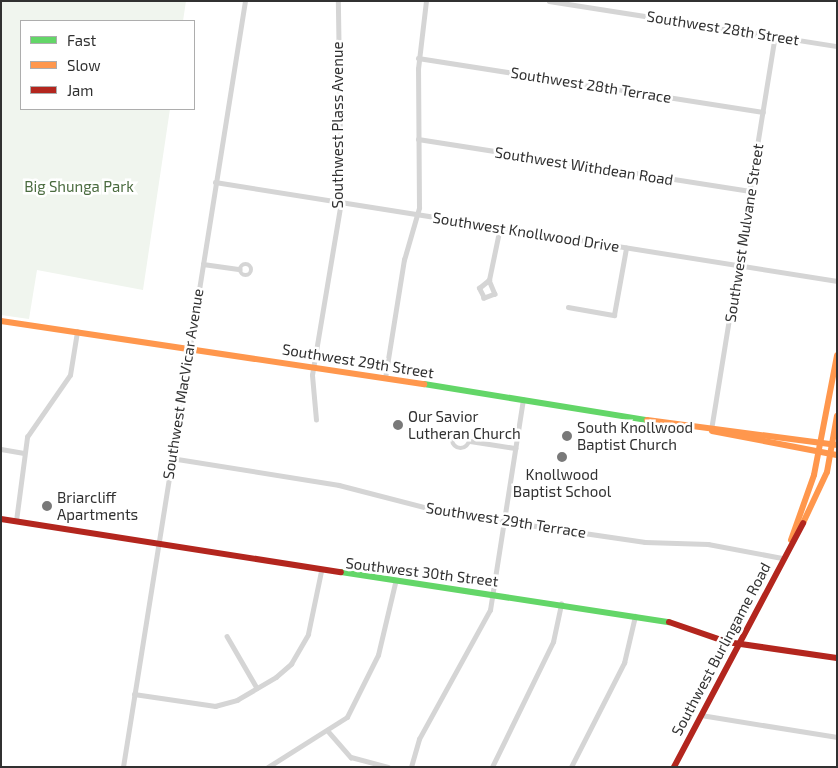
<!DOCTYPE html>
<html>
<head>
<meta charset="utf-8">
<style>
	body { margin:0 }
	#map { position:relative; width:838px; height:768px; overflow:hidden; background:#fff; font-family:"Exo 2",sans-serif }
	div>[style] { position:absolute }
	.green>* { inset:0; background:#f0f5ee }
	.street>* { height:4.5px; margin:-2.25px; padding:0 2.25px; transform-origin:2.25px; border-radius:2.25px; background:#d5d5d5 }
	.street>.ring { margin:-2.25px; padding:0; box-sizing:content-box; background:none; border:4.5px solid #d5d5d5; border-radius:50% }
	.fast>* { height:6px; margin:-3px; padding:0 3px; transform-origin:3px; border-radius:3px; background:#63d668 }
	.slow>* { height:6px; margin:-3px; padding:0 3px; transform-origin:3px; border-radius:3px; background:#ff974d }
	.jam>* { height:6px; margin:-3px; padding:0 3px; transform-origin:3px; border-radius:3px; background:#b3261e }
	.dots>* { width:14px; height:14px; translate:-50% -50%; box-sizing:border-box; border:2px solid #fff; border-radius:50% }
	span { translate:-50% -50%; white-space:nowrap; text-align:center; line-height:1.15; -webkit-text-stroke:5px #fff; paint-order:stroke }
	.street-label { font-size:15px; color:#313131 }
	.park-label { font-size:15px; color:#4a6b3f }
	.poi-label { font-size:15px; color:#313131 }
	.left { translate:0 -50%; text-align:left }
	.frame { position:absolute; inset:0; border:2px solid #313131; pointer-events:none }
	.legend { position:absolute; left:20px; top:20px; width:175px; height:90px; box-sizing:border-box; background:#fff; border:1px solid #adadad; margin:0; padding:6px 9px; list-style:none; font-size:15px; color:#313131 }
	.legend li { display:flex; align-items:center; gap:10px; height:25px }
	.legend b { width:25px; border:1px solid #adadad }
</style>
</head>
<body>
<div id="map">
	<div class="green">
		<i style="clip-path:polygon(1px 1px,186px 1px,183px 21px,21px 21px,21px 109px,170px 109px,143px 290px,37px 270px,29px 319px,1px 315px)"></i>
	</div>
	<div class="street">
		<i style="left:549px;top:1px;width:291px;rotate:8.9deg"></i>
		<i style="left:418px;top:58px;width:349px;rotate:8.9deg"></i>
		<i style="left:418px;top:139px;width:336px;rotate:8.9deg"></i>
		<i style="left:215px;top:182px;width:630px;rotate:9.04deg"></i>
		<i class="ring" style="left:240px;top:264px;width:7.5px;height:7.5px"></i>
		<i style="left:203px;top:264px;width:37px;rotate:8deg"></i>
		<i style="left:489px;top:280px;width:15px;rotate:67deg"></i>
		<i style="left:495px;top:294px;width:12px;rotate:160deg"></i>
		<i style="left:484px;top:298px;width:11px;rotate:-117deg"></i>
		<i style="left:479px;top:288px;width:13px;rotate:-39deg"></i>
		<i style="left:489px;top:280px;width:54px;rotate:-78.3deg"></i>
		<i style="left:568px;top:307px;width:47px;rotate:9.9deg"></i>
		<i style="left:614px;top:315px;width:68px;rotate:-79.8deg"></i>
		<i style="left:385px;top:378px;width:120px;rotate:-80.9deg"></i>
		<i style="left:404px;top:260px;width:54px;rotate:-73.9deg"></i>
		<i style="left:419px;top:208px;width:139px;rotate:-90.4deg"></i>
		<i style="left:418px;top:69px;width:68px;rotate:-83.3deg"></i>
		<i style="left:316px;top:420px;width:45px;rotate:-95.1deg"></i>
		<i style="left:312px;top:375px;width:175px;rotate:-80.5deg"></i>
		<i style="left:341px;top:202px;width:201px;rotate:-90.9deg"></i>
		<i style="left:711px;top:430px;width:399px;rotate:-80.8deg"></i>
		<i class="ring" style="left:452px;top:431px;width:13.5px;height:13.5px"></i>
		<i style="left:470px;top:441px;width:46px;rotate:8.8deg"></i>
		<i style="left:1px;top:449px;width:23px;rotate:10deg"></i>
		<i style="left:171px;top:458px;width:170px;rotate:9.1deg"></i>
		<i style="left:339px;top:485px;width:112px;rotate:14.5deg"></i>
		<i style="left:447px;top:513px;width:200px;rotate:8.3deg"></i>
		<i style="left:645px;top:542px;width:63px;rotate:1.8deg"></i>
		<i style="left:708px;top:544px;width:75px;rotate:10.7deg"></i>
		<i style="left:16px;top:521px;width:85px;rotate:-82.5deg"></i>
		<i style="left:27px;top:437px;width:75px;rotate:-55.3deg"></i>
		<i style="left:70px;top:375px;width:44px;rotate:-80.8deg"></i>
		<i style="left:227px;top:636px;width:60px;rotate:60deg"></i>
		<i style="left:134px;top:694px;width:82px;rotate:8.4deg"></i>
		<i style="left:215px;top:706px;width:23px;rotate:-15deg"></i>
		<i style="left:237px;top:700px;width:45px;rotate:-30.5deg"></i>
		<i style="left:276px;top:677px;width:20px;rotate:-41deg"></i>
		<i style="left:291px;top:664px;width:34px;rotate:-60deg"></i>
		<i style="left:308px;top:634px;width:64px;rotate:-78.3deg"></i>
		<i style="left:701px;top:715px;width:138px;rotate:9.2deg"></i>
		<i style="left:328px;top:731px;width:35px;rotate:49deg"></i>
		<i style="left:351px;top:757px;width:38px;rotate:15deg"></i>
		<i style="left:123px;top:767px;width:776px;rotate:-80.95deg"></i>
		<i style="left:268px;top:767px;width:93px;rotate:-32.3deg"></i>
		<i style="left:347px;top:717px;width:69px;rotate:-63.4deg"></i>
		<i style="left:378px;top:655px;width:74px;rotate:-76.7deg"></i>
		<i style="left:411px;top:767px;width:29px;rotate:-74deg"></i>
		<i style="left:419px;top:739px;width:147px;rotate:-61.2deg"></i>
		<i style="left:490px;top:610px;width:213px;rotate:-81.1deg"></i>
		<i style="left:492px;top:767px;width:139px;rotate:-64deg"></i>
		<i style="left:553px;top:642px;width:39px;rotate:-78deg"></i>
		<i style="left:571px;top:767px;width:117px;rotate:-63deg"></i>
		<i style="left:624px;top:663px;width:48px;rotate:-76.8deg"></i>
	</div>
	<div class="fast">
		<i style="left:424px;top:384px;width:226px;rotate:9.2deg"></i>
		<i style="left:341px;top:572px;width:332px;rotate:8.7deg"></i>
	</div>
	<div class="slow">
		<i style="left:1px;top:321px;width:428px;rotate:8.5deg"></i>
		<i style="left:647px;top:420px;width:192px;rotate:7.5deg"></i>
		<i style="left:712px;top:431px;width:127px;rotate:10.9deg"></i>
		<i style="left:803px;top:523px;width:56px;rotate:-64.8deg"></i>
		<i style="left:827px;top:472px;width:57px;rotate:-79.9deg"></i>
		<i style="left:791px;top:540px;width:69px;rotate:-70.5deg"></i>
		<i style="left:814px;top:475px;width:122px;rotate:-79.1deg"></i>
	</div>
	<div class="jam">
		<i style="left:1px;top:519px;width:344px;rotate:8.9deg"></i>
		<i style="left:669px;top:622px;width:61px;rotate:19deg"></i>
		<i style="left:727px;top:642px;width:111px;rotate:8.3deg"></i>
		<i style="left:674px;top:767px;width:276px;rotate:-62.1deg"></i>
	</div>
	<div class="dots">
		<i style="left:398px;top:425px;background:#797979"></i>
		<i style="left:567px;top:436px;background:#797979"></i>
		<i style="left:562px;top:457px;background:#797979"></i>
		<i style="left:47px;top:506px;background:#797979"></i>
	</div>
	<div class="street-label">
		<span style="left:723px;top:28px;rotate:9deg">Southwest 28th Street</span>
		<span style="left:591px;top:85px;rotate:9deg">Southwest 28th Terrace</span>
		<span style="left:338px;top:125px;rotate:-90deg">Southwest Plass Avenue</span>
		<span style="left:584px;top:166px;rotate:9deg">Southwest Withdean Road</span>
		<span style="left:526px;top:232px;rotate:9deg">Southwest Knollwood Drive</span>
		<span style="left:744px;top:233px;rotate:-81deg">Southwest Mulvane Street</span>
		<span style="left:358px;top:361px;rotate:9deg">Southwest 29th Street</span>
		<span style="left:183px;top:384px;rotate:-81deg">Southwest MacVicar Avenue</span>
		<span style="left:506px;top:520px;rotate:9deg">Southwest 29th Terrace</span>
		<span style="left:422px;top:572px;rotate:7deg">Southwest 30th Street</span>
		<span style="left:721px;top:649px;rotate:-62deg">Southwest Burlingame Road</span>
	</div>
	<div class="park-label">
		<span style="left:79px;top:187px">Big Shunga Park</span>
	</div>
	<div class="poi-label">
		<span class="left" style="left:408px;top:425px">Our Savior<br>Lutheran Church</span>
		<span class="left" style="left:577px;top:436px">South Knollwood<br>Baptist Church</span>
		<span style="left:562px;top:483px">Knollwood<br>Baptist School</span>
		<span class="left" style="left:57px;top:506px">Briarcliff<br>Apartments</span>
	</div>
	<div class="frame"></div>
	<ul class="legend">
	<li><b style="height:6px;background:#63d668"></b>Fast</li>
	<li><b style="height:6px;background:#ff974d"></b>Slow</li>
	<li><b style="height:6px;background:#b3261e"></b>Jam</li>
	</ul>
</div>
</body>
</html>
